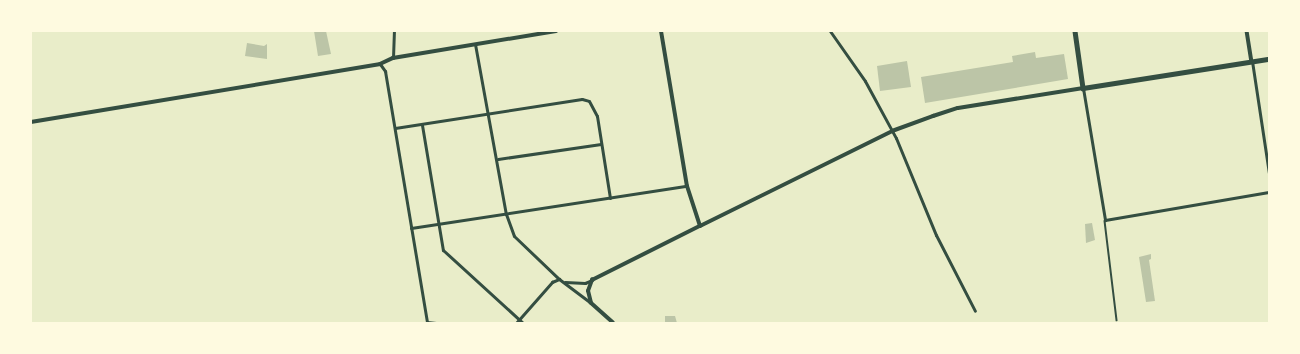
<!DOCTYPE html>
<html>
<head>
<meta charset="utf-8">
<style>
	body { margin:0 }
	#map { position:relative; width:1300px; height:354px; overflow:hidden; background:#e9edc9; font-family:"Alegreya Sans",sans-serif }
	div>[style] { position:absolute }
	.building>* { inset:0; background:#bcc5a7 }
	.service>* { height:1.5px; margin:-0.75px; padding:0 0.75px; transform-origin:0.75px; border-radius:0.75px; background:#344e41 }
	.minor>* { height:3px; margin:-1.5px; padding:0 1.5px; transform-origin:1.5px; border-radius:1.5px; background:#344e41 }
	.tertiary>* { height:3.5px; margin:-1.75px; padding:0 1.75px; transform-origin:1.75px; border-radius:1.75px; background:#344e41 }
	.secondary>* { height:4px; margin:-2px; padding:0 2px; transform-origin:2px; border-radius:2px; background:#344e41 }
	.primary>* { height:4.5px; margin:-2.25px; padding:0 2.25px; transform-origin:2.25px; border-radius:2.25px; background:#344e41 }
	span { translate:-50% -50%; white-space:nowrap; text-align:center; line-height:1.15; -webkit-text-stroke:4px #fefae0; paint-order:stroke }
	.frame { position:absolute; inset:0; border:32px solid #fefae0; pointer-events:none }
</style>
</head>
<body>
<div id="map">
	<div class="building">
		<i style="clip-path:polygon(314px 31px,326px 31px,331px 54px,318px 56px)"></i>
		<i style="clip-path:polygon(247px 43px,264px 46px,267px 44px,267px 59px,245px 56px)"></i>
		<i style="clip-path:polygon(1035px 52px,1036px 58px,1064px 54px,1068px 79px,925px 103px,921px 77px,1013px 62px,1012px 56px)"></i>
		<i style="clip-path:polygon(907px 61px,911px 87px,880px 91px,877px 66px)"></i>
		<i style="clip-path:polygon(1092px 223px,1095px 240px,1086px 243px,1085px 224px)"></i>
		<i style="clip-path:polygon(1151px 254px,1151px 259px,1149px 260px,1155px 301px,1146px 302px,1139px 257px)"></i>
		<i style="clip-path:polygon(665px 316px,675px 316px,677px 323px,665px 323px)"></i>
	</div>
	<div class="service">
		<i style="left:1105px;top:221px;width:100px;rotate:83.1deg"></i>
	</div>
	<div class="minor">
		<i style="left:830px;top:31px;width:61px;rotate:55deg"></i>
		<i style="left:865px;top:81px;width:65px;rotate:61.5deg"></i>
		<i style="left:896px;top:138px;width:105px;rotate:67.6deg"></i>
		<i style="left:936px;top:235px;width:85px;rotate:62.8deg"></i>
		<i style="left:475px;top:44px;width:173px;rotate:79.7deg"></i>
		<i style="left:506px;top:214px;width:23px;rotate:70deg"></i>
		<i style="left:514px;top:236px;width:62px;rotate:43.7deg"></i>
		<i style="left:559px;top:279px;width:40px;rotate:37deg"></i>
		<i style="left:393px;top:58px;width:27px;rotate:-88deg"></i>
		<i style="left:1252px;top:61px;width:113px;rotate:81.4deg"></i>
		<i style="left:380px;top:64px;width:9px;rotate:54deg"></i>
		<i style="left:385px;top:71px;width:254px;rotate:80.5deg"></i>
		<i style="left:427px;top:322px;width:9px;rotate:6deg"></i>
		<i style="left:1083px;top:88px;width:134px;rotate:80.5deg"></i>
		<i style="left:1105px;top:220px;width:166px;rotate:-9.7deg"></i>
		<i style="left:422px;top:125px;width:127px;rotate:80.5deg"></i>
		<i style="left:443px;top:250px;width:108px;rotate:42.4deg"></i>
		<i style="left:395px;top:128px;width:189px;rotate:-8.8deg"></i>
		<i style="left:582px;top:99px;width:7px;rotate:16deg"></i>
		<i style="left:589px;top:101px;width:17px;rotate:62deg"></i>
		<i style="left:597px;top:116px;width:83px;rotate:81deg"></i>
		<i style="left:498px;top:159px;width:104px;rotate:-8.3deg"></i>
		<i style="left:411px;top:228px;width:279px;rotate:-8.7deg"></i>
		<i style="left:565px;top:282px;width:20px;rotate:3deg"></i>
		<i style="left:585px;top:283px;width:8px;rotate:-23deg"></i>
		<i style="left:516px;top:323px;width:55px;rotate:-48.7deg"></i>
		<i style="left:552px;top:282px;width:8px;rotate:-23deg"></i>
	</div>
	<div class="tertiary">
		<i style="left:1247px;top:31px;width:30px;rotate:81deg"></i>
		<i style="left:31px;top:122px;width:354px;rotate:-9.4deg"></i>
		<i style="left:380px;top:64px;width:14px;rotate:-25deg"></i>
		<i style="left:393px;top:58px;width:165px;rotate:-9.4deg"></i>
		<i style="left:613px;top:323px;width:30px;rotate:-138deg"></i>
		<i style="left:591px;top:303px;width:12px;rotate:-104deg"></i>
		<i style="left:588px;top:291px;width:12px;rotate:-70deg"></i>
		<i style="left:592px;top:280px;width:121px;rotate:-26.6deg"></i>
	</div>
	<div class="secondary">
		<i style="left:661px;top:31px;width:157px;rotate:80.5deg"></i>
		<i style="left:687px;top:186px;width:42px;rotate:72deg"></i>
		<i style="left:700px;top:226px;width:214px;rotate:-26.3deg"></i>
		<i style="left:892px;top:131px;width:44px;rotate:-20.1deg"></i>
		<i style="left:933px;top:116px;width:26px;rotate:-18deg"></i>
		<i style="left:958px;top:108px;width:127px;rotate:-9.1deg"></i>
	</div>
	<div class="primary">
		<i style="left:1075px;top:31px;width:58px;rotate:82deg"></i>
		<i style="left:1083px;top:88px;width:188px;rotate:-8.9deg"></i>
	</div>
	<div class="frame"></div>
</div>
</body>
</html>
